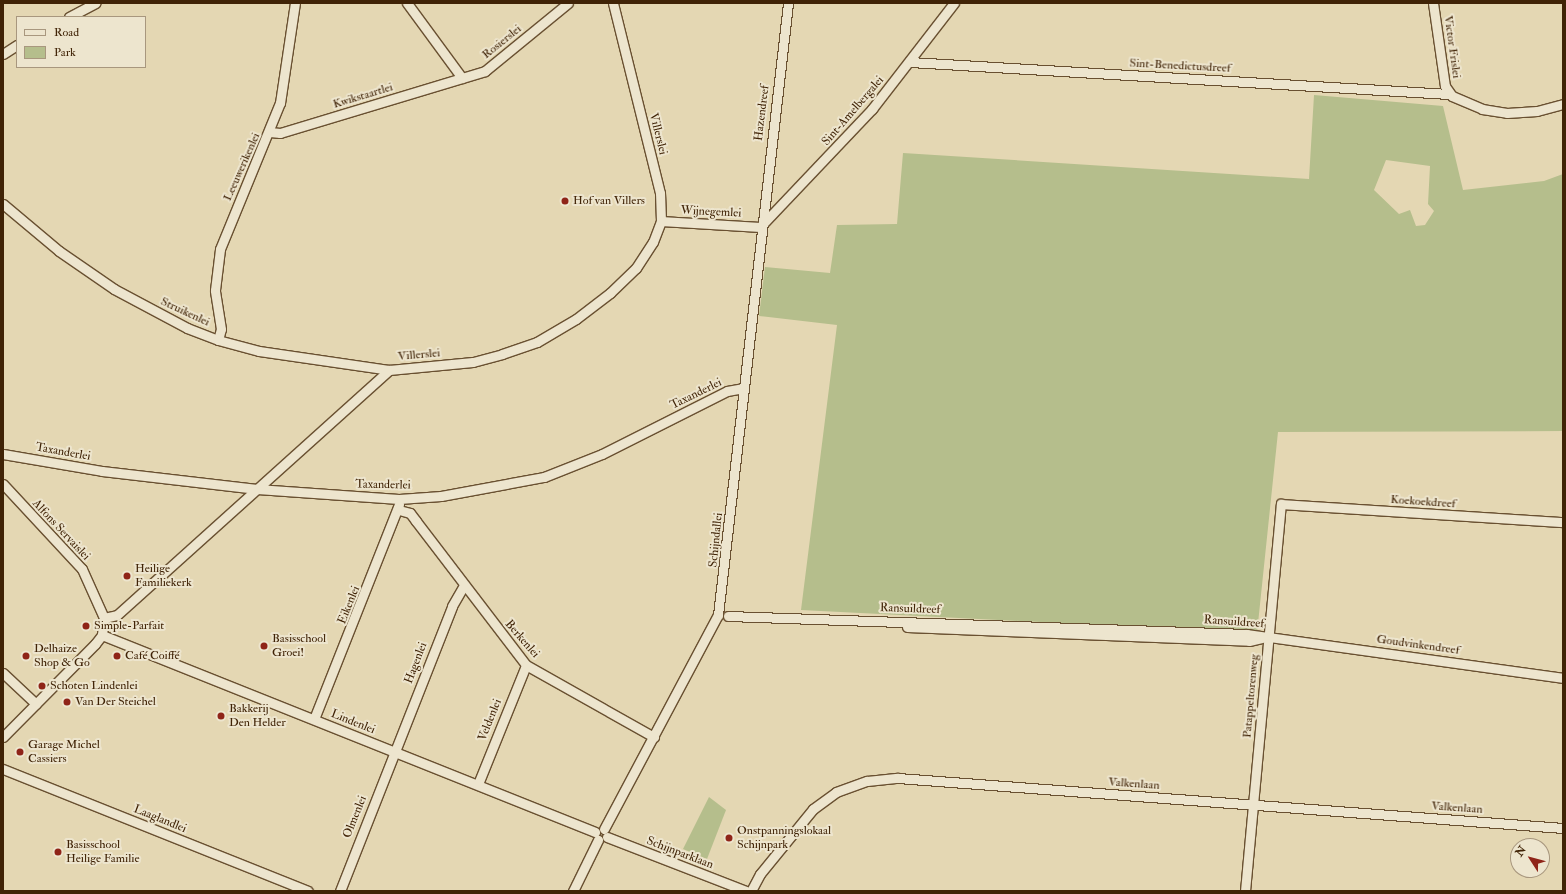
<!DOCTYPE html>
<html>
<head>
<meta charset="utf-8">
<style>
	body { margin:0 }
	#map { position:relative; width:1566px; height:894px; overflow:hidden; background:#e4d7b3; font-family:"IM FELL Double Pica",serif }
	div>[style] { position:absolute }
	.green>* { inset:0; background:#b5be8c }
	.stream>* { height:2px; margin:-1px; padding:0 1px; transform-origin:1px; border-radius:1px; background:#96baa8 }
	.roads { filter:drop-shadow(1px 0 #695031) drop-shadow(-1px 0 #695031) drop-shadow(0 1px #695031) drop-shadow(0 -1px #695031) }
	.minor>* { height:9px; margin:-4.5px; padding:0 4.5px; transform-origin:4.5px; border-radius:4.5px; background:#ede5ce }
	.dots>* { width:11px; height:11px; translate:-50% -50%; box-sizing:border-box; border:2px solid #ede5ce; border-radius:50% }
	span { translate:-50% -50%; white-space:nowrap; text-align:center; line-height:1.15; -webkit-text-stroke:4px #ede5ce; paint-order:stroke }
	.street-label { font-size:12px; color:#402306 }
	.poi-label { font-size:12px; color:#402306 }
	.left { translate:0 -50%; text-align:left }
	.frame { position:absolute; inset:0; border:4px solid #402306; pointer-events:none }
	.legend { position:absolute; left:16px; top:16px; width:130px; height:52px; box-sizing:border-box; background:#ede5ce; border:1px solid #a8977e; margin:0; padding:5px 7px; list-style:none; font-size:12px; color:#402306 }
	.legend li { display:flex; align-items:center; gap:8px; height:20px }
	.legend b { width:20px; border:1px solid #a8977e }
	.north { position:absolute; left:1510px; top:838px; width:40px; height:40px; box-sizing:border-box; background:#ede5ce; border:1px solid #a8977e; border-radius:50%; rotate:306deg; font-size:11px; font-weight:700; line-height:16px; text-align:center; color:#402306 }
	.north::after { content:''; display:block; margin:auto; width:14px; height:18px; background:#8f2418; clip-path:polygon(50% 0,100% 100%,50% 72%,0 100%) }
</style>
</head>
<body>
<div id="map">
	<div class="green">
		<i style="clip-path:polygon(evenodd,1314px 95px,1443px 106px,1463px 190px,1544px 181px,1563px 174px,1563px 431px,1278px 432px,1257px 633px,801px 610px,837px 325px,759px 316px,765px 267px,830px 273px,837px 225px,897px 224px,903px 153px,1309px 179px,1314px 95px,1386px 160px,1430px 166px,1428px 204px,1434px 211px,1425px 225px,1416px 226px,1410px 210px,1399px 214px,1374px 190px,1386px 160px)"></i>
		<i style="clip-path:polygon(709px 797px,726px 810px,707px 859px,683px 849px)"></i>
	</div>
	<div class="stream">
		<i style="left:1563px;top:28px;width:2px;rotate:90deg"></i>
	</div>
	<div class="roads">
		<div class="minor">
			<i style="left:407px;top:3px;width:93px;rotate:53.7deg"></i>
			<i style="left:1433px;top:3px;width:84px;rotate:81.8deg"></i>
			<i style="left:1445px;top:86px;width:12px;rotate:55deg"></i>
			<i style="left:1452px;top:96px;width:33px;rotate:23deg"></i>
			<i style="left:1482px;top:109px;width:25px;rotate:9deg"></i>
			<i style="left:1507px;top:113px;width:30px;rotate:-4deg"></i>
			<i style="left:1537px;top:111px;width:27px;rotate:-15deg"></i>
			<i style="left:69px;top:17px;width:30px;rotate:-28deg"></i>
			<i style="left:3px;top:54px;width:17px;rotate:-33deg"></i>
			<i style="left:910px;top:62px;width:540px;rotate:3.4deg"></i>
			<i style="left:270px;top:132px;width:10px;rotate:6deg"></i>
			<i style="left:280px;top:133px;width:214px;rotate:-16.8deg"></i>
			<i style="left:485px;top:71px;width:107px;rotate:-39.3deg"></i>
			<i style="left:3px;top:204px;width:73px;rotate:40deg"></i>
			<i style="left:59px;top:251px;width:67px;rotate:34.6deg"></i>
			<i style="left:114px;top:289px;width:83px;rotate:28.1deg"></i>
			<i style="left:187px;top:328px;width:33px;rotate:21deg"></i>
			<i style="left:218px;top:340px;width:42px;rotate:15deg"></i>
			<i style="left:259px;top:351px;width:131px;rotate:8.3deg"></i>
			<i style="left:389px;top:370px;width:84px;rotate:-5.4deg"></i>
			<i style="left:473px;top:362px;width:30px;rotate:-15deg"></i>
			<i style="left:502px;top:354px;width:37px;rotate:-19deg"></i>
			<i style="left:537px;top:342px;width:45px;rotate:-30.5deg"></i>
			<i style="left:576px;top:319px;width:43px;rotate:-37.4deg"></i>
			<i style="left:610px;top:293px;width:36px;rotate:-44deg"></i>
			<i style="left:636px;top:268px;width:31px;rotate:-57deg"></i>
			<i style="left:653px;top:242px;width:22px;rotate:-69deg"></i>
			<i style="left:661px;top:221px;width:28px;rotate:-92deg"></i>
			<i style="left:660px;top:193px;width:196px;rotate:-103.9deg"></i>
			<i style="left:661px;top:221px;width:99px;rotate:3.5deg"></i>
			<i style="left:760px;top:227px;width:163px;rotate:-46.5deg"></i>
			<i style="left:872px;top:109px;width:134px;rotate:-52.3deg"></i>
			<i style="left:218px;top:340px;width:11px;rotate:-75deg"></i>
			<i style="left:221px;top:329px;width:39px;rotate:-99deg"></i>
			<i style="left:215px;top:290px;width:41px;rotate:-83deg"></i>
			<i style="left:220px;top:249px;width:158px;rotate:-67.7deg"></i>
			<i style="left:280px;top:103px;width:101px;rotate:-81.5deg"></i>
			<i style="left:3px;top:454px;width:100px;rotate:9.7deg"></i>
			<i style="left:102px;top:471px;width:156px;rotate:6.6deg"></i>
			<i style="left:257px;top:489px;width:142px;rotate:4deg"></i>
			<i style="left:399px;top:499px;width:42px;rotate:-4.1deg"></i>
			<i style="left:441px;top:496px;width:105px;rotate:-10.5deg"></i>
			<i style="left:544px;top:477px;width:62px;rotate:-21.6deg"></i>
			<i style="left:602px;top:454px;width:140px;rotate:-26.7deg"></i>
			<i style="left:727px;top:391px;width:17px;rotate:-10deg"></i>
			<i style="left:3px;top:484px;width:116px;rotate:47.1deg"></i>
			<i style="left:82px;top:569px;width:54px;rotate:65.8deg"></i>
			<i style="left:104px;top:618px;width:17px;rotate:97deg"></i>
			<i style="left:102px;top:635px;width:11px;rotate:128deg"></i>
			<i style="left:95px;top:644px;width:131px;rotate:134.7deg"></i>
			<i style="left:399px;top:510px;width:11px;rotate:15deg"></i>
			<i style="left:410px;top:513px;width:10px;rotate:53deg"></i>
			<i style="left:416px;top:521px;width:181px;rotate:52.6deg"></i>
			<i style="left:526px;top:665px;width:147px;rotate:29.4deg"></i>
			<i style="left:728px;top:616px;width:519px;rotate:1.99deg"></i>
			<i style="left:1247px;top:634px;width:319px;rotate:7.9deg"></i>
			<i style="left:104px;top:618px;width:13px;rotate:-13deg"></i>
			<i style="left:117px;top:615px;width:366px;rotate:-42deg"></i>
			<i style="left:907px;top:627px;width:342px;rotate:2.3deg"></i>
			<i style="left:1249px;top:641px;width:13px;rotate:-13deg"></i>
			<i style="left:102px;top:635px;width:531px;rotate:21.78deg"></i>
			<i style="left:3px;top:673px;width:45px;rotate:43.2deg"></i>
			<i style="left:314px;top:719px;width:231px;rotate:-68.4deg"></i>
			<i style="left:3px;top:769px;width:328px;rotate:21.8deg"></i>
			<i style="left:478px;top:784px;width:128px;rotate:-68deg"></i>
			<i style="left:604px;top:829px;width:242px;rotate:-62deg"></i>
			<i style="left:718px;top:615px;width:616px;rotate:-83.47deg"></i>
			<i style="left:607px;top:837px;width:149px;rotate:21.2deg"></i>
			<i style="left:340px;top:891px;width:306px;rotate:-68.5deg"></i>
			<i style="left:452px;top:606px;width:24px;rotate:-60deg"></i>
			<i style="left:573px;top:891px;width:57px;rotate:-63.9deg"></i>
			<i style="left:751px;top:891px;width:19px;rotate:-62deg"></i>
			<i style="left:760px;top:874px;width:84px;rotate:-50.8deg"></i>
			<i style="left:813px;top:809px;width:29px;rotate:-36deg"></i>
			<i style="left:836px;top:792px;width:33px;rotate:-20deg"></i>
			<i style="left:867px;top:781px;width:31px;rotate:-6deg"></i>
			<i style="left:898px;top:778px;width:667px;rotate:4.3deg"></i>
			<i style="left:1245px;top:891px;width:389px;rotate:-84.7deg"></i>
			<i style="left:1281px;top:504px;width:283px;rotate:3.7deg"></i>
		</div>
	</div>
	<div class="dots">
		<i style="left:565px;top:201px;background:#8f2418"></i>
		<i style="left:127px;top:576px;background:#8f2418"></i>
		<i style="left:86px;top:626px;background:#8f2418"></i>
		<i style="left:264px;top:646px;background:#8f2418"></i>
		<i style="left:26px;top:656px;background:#8f2418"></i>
		<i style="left:117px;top:656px;background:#8f2418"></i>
		<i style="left:42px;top:686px;background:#8f2418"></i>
		<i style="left:67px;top:702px;background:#8f2418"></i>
		<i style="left:221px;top:716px;background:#8f2418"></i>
		<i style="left:20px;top:752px;background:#8f2418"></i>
		<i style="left:729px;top:838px;background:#8f2418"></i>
		<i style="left:58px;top:852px;background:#8f2418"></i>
	</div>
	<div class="street-label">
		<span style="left:502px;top:42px;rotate:-39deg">Rosierslei</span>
		<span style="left:1452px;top:47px;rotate:82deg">Victor Frislei</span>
		<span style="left:1180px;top:66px;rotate:3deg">Sint-Benedictusdreef</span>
		<span style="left:363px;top:96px;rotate:-17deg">Kwikstaartlei</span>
		<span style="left:853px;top:111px;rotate:-49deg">Sint-Amelbergalei</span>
		<span style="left:762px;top:113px;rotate:-83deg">Hazendreef</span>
		<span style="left:658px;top:134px;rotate:76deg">Villerslei</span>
		<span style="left:242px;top:167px;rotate:-66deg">Leeuwerikenlei</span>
		<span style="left:711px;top:212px;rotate:3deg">Wijnegemlei</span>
		<span style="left:185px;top:312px;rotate:25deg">Struikenlei</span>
		<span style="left:419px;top:355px;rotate:-5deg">Villerslei</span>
		<span style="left:696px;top:394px;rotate:-26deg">Taxanderlei</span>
		<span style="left:63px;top:452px;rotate:10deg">Taxanderlei</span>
		<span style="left:383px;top:485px;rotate:1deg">Taxanderlei</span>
		<span style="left:1423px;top:502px;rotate:4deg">Koekoekdreef</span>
		<span style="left:61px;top:530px;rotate:47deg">Alfons Servaislei</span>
		<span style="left:716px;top:540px;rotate:-84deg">Schijndallei</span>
		<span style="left:349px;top:605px;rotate:-68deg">Eikenlei</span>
		<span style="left:910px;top:609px;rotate:2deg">Ransuildreef</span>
		<span style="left:1234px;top:622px;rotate:4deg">Ransuildreef</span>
		<span style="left:522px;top:639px;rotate:49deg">Berkenlei</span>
		<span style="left:1418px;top:645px;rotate:8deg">Goudvinkendreef</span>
		<span style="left:416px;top:663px;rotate:-69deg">Hagenlei</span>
		<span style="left:1251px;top:696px;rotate:-85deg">Patappeltorenweg</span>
		<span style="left:490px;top:720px;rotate:-68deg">Veldenlei</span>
		<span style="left:353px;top:722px;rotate:22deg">Lindenlei</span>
		<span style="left:1134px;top:784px;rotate:4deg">Valkenlaan</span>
		<span style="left:1457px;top:808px;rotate:4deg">Valkenlaan</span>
		<span style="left:355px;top:817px;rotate:-68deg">Olmenlei</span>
		<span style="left:160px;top:819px;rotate:22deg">Laaglandlei</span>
		<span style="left:680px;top:853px;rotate:21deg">Schijnparklaan</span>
	</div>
	<div class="poi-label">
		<span class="left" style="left:573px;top:201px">Hof van Villers</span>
		<span class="left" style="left:135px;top:576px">Heilige<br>Familiekerk</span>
		<span class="left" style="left:94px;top:626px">Simple-Parfait</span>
		<span class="left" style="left:272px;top:646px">Basisschool<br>Groei!</span>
		<span class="left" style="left:34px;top:656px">Delhaize<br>Shop &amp; Go</span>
		<span class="left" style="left:125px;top:656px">Café Coiffé</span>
		<span class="left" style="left:50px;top:686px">Schoten Lindenlei</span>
		<span class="left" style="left:75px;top:702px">Van Der Steichel</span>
		<span class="left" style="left:229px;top:716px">Bakkerij<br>Den Helder</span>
		<span class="left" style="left:28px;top:752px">Garage Michel<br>Cassiers</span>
		<span class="left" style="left:737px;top:838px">Onstpanningslokaal<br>Schijnpark</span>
		<span class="left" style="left:66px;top:852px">Basisschool<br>Heilige Familie</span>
	</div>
	<div class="frame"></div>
	<ul class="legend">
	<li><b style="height:5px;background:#ede5ce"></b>Road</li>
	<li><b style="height:11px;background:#b5be8c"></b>Park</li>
	</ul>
	<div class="north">N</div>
</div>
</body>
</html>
